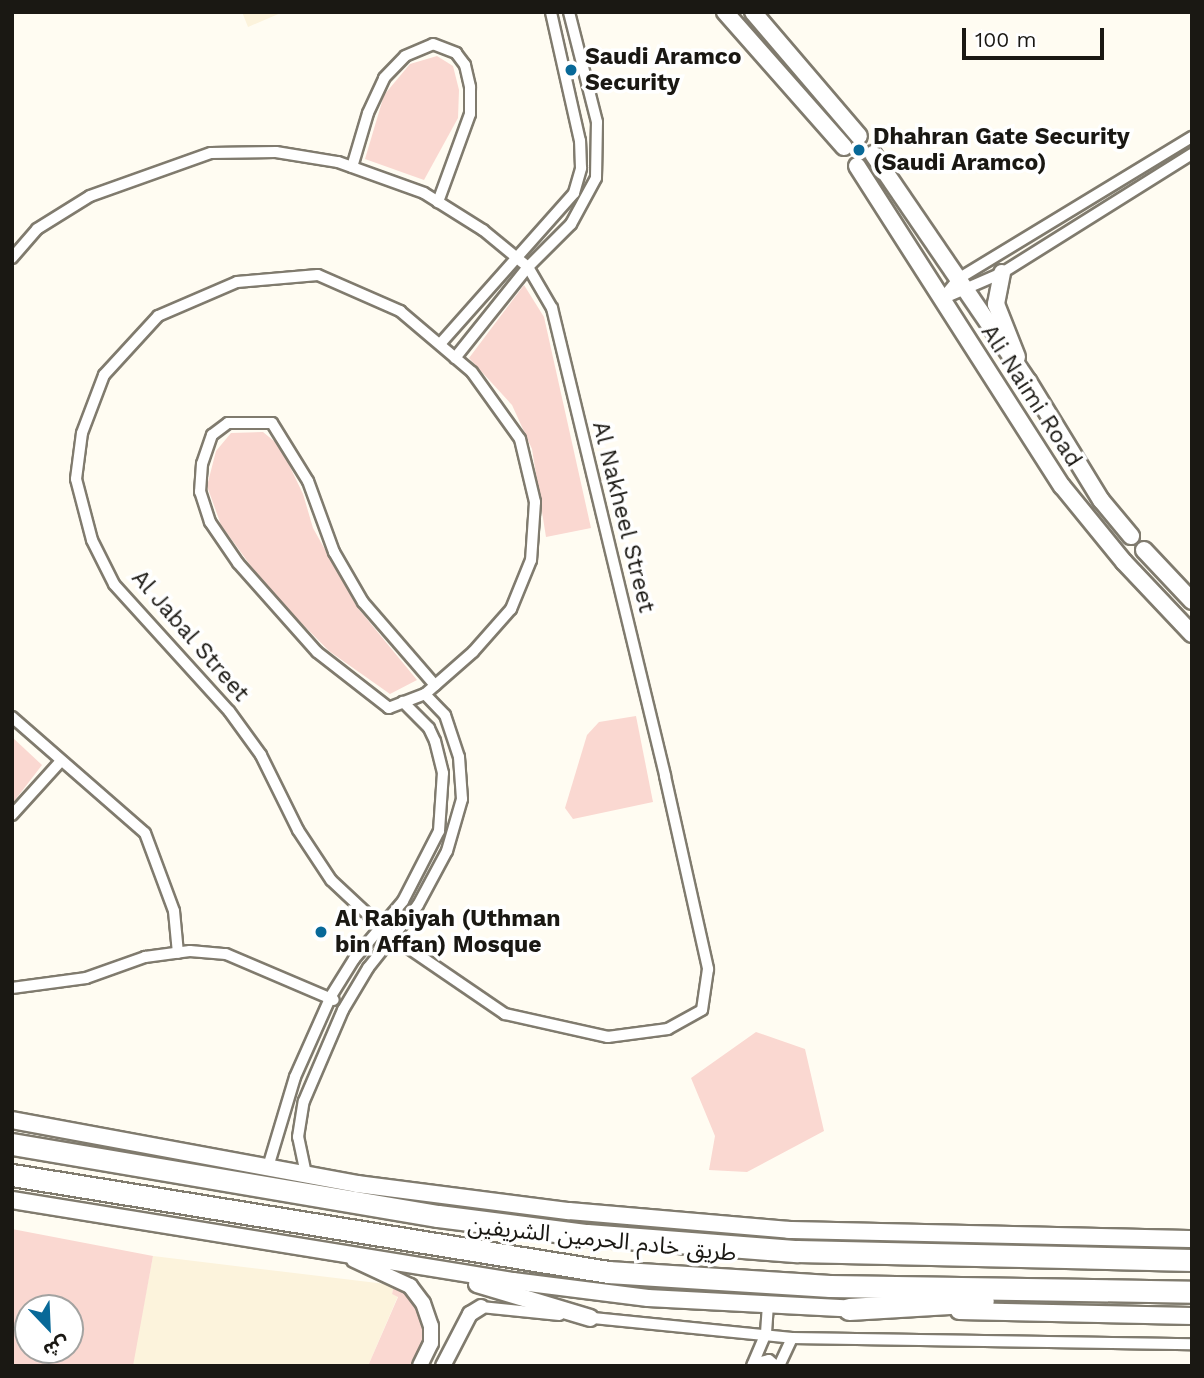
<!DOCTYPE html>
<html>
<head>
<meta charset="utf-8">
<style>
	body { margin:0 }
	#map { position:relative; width:1204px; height:1378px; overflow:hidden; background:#fffcf2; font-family:"Work Sans","Noto Sans Arabic",sans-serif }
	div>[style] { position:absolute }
	.built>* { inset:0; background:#fcf3dc }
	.green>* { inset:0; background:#fad8d1 }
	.roads { filter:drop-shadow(2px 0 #807b6e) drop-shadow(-2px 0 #807b6e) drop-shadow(0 2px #807b6e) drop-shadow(0 -2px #807b6e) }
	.minor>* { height:10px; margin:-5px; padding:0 5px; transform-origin:5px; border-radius:5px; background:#fff }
	.tertiary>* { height:14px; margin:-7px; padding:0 7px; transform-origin:7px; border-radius:7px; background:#fff }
	.secondary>* { height:16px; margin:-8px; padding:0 8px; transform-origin:8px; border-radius:8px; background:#fff }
	.motorway>* { height:21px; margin:-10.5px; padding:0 10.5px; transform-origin:10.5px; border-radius:10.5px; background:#fff }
	.dots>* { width:19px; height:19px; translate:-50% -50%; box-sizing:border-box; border:4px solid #fff; border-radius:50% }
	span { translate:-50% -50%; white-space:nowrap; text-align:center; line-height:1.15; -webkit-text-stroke:7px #fff; paint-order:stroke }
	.poi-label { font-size:23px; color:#1a1813; font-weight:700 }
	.left { translate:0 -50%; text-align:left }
	.street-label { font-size:23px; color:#1a1813 }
	.frame { position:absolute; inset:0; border:14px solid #1a1813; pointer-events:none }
	.north { position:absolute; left:14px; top:1294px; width:70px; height:70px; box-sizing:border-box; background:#fff; border:2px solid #a3a3a1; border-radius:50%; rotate:157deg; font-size:19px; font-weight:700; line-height:28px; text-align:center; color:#1a1813 }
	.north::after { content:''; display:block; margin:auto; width:24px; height:32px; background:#086998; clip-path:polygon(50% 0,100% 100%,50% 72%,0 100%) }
	.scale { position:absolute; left:962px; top:28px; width:142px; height:32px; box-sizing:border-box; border:4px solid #1a1813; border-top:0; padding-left:9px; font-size:21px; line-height:24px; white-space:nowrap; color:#1a1813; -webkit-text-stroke:5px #fff; paint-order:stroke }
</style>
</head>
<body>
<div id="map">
	<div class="built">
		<i style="clip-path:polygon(242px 12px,283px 12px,248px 27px)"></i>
		<i style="clip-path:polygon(153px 1256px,394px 1285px,392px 1294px,398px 1296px,368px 1366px,132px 1366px)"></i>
	</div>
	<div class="green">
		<i style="clip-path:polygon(437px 56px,453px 66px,459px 90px,458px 118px,424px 180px,365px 159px,384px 95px,410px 64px)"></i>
		<i style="clip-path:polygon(524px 285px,544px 317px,591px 528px,546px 537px,532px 449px,512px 405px,469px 358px)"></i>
		<i style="clip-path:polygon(263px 432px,280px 446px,303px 494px,313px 528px,357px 607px,417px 680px,390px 694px,329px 651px,267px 588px,221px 525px,207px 486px,216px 451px,231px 433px)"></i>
		<i style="clip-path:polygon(636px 716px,653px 802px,573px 819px,565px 808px,587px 735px,599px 722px)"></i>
		<i style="clip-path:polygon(12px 737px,42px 765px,12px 804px)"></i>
		<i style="clip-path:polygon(756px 1032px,805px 1049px,824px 1131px,747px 1172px,709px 1170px,715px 1136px,691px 1078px)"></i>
		<i style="clip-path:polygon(evenodd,12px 1229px,153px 1256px,133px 1366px,12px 1366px,12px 1229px,70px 1308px,70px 1350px,28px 1350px,28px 1308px,70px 1308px)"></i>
		<i style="clip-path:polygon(394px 1285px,409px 1294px,422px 1313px,424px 1340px,414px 1366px,368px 1366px,398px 1297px,392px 1294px)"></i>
	</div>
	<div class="roads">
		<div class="minor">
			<i style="left:352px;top:167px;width:56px;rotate:-73.5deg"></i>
			<i style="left:368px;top:113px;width:38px;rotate:-65deg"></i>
			<i style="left:384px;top:78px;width:30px;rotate:-46deg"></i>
			<i style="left:405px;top:56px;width:30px;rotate:-23deg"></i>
			<i style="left:433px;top:44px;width:25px;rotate:21deg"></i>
			<i style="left:456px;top:53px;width:15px;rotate:53deg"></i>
			<i style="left:465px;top:65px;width:23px;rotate:77deg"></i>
			<i style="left:470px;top:87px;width:27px;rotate:90deg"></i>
			<i style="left:470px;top:114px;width:94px;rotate:110deg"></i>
			<i style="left:12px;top:258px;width:38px;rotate:-49deg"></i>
			<i style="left:37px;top:229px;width:62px;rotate:-31.9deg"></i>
			<i style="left:90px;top:196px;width:128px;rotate:-19.6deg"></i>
			<i style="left:211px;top:153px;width:65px;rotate:-0.9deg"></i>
			<i style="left:276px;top:152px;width:63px;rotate:9.2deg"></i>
			<i style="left:338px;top:162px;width:91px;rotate:19.8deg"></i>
			<i style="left:424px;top:193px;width:70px;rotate:32.1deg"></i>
			<i style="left:483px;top:230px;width:58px;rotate:39.4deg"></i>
			<i style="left:528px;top:267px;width:48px;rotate:59.7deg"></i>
			<i style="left:552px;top:308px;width:481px;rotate:76.4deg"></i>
			<i style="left:665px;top:776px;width:198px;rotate:77.4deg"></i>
			<i style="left:708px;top:969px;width:41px;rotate:98.3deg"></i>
			<i style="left:702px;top:1010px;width:39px;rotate:151deg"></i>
			<i style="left:668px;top:1029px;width:61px;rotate:172.4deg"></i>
			<i style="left:608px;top:1037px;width:106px;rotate:-167.4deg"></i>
			<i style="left:505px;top:1014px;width:137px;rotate:-145.7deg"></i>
			<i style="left:392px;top:937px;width:83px;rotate:-136.9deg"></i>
			<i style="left:331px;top:880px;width:60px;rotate:-123.4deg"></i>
			<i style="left:298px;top:830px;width:84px;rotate:-116.3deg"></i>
			<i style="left:261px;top:755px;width:54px;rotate:-126deg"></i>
			<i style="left:229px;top:711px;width:171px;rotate:-132.2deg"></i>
			<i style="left:114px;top:584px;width:49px;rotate:-116.6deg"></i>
			<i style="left:92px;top:540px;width:63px;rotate:-104.7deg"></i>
			<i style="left:76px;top:479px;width:46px;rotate:-82.6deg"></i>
			<i style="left:82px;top:433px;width:62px;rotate:-69.2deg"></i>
			<i style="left:104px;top:375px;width:80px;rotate:-47.5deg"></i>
			<i style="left:158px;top:316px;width:86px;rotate:-23.3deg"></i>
			<i style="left:237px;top:282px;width:81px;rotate:-4.9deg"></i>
			<i style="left:318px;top:275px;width:90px;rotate:23.7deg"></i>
			<i style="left:400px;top:311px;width:94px;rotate:40.3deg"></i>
			<i style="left:472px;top:372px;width:82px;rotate:54.4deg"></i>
			<i style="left:520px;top:439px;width:65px;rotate:76.6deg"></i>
			<i style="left:535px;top:502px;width:58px;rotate:93.9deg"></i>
			<i style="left:531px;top:560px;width:53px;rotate:112.2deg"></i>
			<i style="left:511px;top:609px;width:57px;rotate:131.5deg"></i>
			<i style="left:473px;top:652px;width:64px;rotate:138.8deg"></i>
			<i style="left:425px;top:694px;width:39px;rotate:159deg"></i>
			<i style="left:389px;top:708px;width:91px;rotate:-142.1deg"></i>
			<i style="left:317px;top:652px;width:119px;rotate:-131.6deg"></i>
			<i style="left:238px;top:563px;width:50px;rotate:-124.3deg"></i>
			<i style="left:210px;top:522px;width:32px;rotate:-108deg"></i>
			<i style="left:200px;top:492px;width:28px;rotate:-86deg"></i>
			<i style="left:202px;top:464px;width:31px;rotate:-71deg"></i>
			<i style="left:212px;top:435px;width:20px;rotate:-37deg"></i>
			<i style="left:228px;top:423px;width:44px"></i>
			<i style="left:272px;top:423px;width:68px;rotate:58.2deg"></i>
			<i style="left:308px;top:481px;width:76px;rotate:69.9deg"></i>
			<i style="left:334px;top:552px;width:58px;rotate:59.9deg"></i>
			<i style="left:363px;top:602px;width:110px;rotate:49.1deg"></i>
			<i style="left:942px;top:299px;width:26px;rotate:-51deg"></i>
			<i style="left:958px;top:279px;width:274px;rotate:-31.3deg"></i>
			<i style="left:942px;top:299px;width:65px;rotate:-23.4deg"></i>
			<i style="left:1002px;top:273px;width:224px;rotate:-32.1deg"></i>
			<i style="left:440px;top:344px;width:202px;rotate:-48.4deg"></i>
			<i style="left:574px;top:193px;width:26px;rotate:-74deg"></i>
			<i style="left:581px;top:168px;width:27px;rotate:-92deg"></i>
			<i style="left:580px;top:141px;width:132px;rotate:-102.7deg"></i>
			<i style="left:455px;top:358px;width:117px;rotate:-51.3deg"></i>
			<i style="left:528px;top:267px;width:61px;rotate:-45deg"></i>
			<i style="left:571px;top:224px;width:52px;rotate:-61.5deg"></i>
			<i style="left:596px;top:178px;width:56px;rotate:-89deg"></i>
			<i style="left:597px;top:122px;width:114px;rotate:-104.3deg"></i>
			<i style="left:12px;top:717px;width:176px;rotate:41.1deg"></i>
			<i style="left:145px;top:833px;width:83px;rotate:69.6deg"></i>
			<i style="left:174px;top:911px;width:42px;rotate:84.6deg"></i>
			<i style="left:12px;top:815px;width:73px;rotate:-47.8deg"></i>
			<i style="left:12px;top:988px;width:75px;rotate:-7.7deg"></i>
			<i style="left:86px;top:978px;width:63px;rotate:-19.6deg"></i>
			<i style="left:145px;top:957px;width:45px;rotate:-7.6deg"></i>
			<i style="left:190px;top:951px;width:36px;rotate:5deg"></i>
			<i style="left:226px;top:954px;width:117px;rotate:23.1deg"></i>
			<i style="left:268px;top:1167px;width:94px;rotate:-73.3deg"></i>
			<i style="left:295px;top:1077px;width:89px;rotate:-66deg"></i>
			<i style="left:331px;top:996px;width:44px;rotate:-58.1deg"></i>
			<i style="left:354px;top:959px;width:76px;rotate:-49.8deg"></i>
			<i style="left:403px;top:901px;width:79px;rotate:-62.8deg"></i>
			<i style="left:439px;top:831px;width:58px;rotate:-86.1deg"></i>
			<i style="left:443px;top:773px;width:33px;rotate:-104deg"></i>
			<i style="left:435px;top:741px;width:14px;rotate:-115deg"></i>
			<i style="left:429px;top:728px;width:37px;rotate:-135deg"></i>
			<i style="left:306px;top:1174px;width:38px;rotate:-102deg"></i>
			<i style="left:298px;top:1137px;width:36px;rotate:-81deg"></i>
			<i style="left:304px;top:1101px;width:99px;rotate:-66.8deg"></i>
			<i style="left:343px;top:1010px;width:49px;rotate:-59.2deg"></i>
			<i style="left:368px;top:968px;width:80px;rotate:-51.6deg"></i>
			<i style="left:418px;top:905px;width:61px;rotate:-61.8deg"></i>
			<i style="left:447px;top:851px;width:54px;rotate:-73.9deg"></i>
			<i style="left:462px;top:799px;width:42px;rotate:-94.1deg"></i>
			<i style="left:459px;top:757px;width:44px;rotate:-108.4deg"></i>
			<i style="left:445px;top:715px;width:29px;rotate:-134deg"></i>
			<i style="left:481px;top:1307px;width:79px;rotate:5.8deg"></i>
			<i style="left:583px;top:1317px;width:210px;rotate:5.7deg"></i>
			<i style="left:792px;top:1338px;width:400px;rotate:0.9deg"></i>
			<i style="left:753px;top:1364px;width:16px;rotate:-14deg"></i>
			<i style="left:769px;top:1360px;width:9px;rotate:41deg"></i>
			<i style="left:752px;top:1366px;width:36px;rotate:-67deg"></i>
			<i style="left:766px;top:1333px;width:26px;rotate:-86deg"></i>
			<i style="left:779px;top:1366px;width:31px;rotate:-65deg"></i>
		</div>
		<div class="tertiary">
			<i style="left:354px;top:1260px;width:62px;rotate:24.9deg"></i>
			<i style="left:410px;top:1286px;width:21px;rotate:53deg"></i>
			<i style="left:423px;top:1303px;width:24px;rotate:71deg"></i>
			<i style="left:431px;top:1326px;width:17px;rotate:90deg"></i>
			<i style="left:431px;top:1343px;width:25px;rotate:116deg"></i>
			<i style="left:443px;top:1366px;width:59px;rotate:-62.6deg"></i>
			<i style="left:470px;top:1314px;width:13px;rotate:-32deg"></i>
		</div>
		<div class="secondary">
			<i style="left:725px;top:12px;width:180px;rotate:48.6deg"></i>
			<i style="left:753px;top:12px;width:163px;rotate:49.5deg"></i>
			<i style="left:873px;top:154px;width:275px;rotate:55.7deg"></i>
			<i style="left:1028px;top:381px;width:140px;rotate:58.5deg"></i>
			<i style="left:1101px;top:500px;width:47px;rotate:50.2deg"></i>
			<i style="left:857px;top:166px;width:380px;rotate:57.4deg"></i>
			<i style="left:1062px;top:486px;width:98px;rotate:50.8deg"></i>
			<i style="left:1124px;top:562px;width:99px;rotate:46.6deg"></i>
			<i style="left:1002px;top:273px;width:32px;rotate:101deg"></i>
			<i style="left:996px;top:304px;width:57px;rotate:68.4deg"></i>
			<i style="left:1144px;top:550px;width:70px;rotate:46.7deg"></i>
			<i style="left:12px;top:1120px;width:351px;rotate:10.5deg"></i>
			<i style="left:357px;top:1184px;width:214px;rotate:7.3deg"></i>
			<i style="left:569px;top:1211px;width:221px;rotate:4.9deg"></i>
			<i style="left:789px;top:1230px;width:403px;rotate:1.3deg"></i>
			<i style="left:12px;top:1200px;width:508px;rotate:9.18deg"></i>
			<i style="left:513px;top:1281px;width:136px;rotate:7.2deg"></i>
			<i style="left:648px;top:1298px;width:211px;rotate:3deg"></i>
			<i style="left:477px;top:1284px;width:118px;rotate:16.7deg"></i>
			<i style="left:959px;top:1311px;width:233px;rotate:1.2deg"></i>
		</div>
		<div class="motorway">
			<i style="left:12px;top:1144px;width:432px;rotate:9.6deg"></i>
			<i style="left:438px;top:1216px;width:150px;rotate:7.3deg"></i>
			<i style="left:587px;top:1235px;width:211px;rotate:4.4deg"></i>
			<i style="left:797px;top:1251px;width:395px;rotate:1.3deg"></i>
			<i style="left:12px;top:1175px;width:604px;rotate:9.24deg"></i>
			<i style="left:608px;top:1272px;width:222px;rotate:3.6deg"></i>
			<i style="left:830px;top:1286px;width:362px;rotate:0.9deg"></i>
			<i style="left:849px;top:1309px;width:134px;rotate:-3.4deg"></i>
		</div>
	</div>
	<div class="dots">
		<i style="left:571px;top:70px;background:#086998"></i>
		<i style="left:859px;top:150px;background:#086998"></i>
		<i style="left:321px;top:932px;background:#086998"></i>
	</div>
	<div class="poi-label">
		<span class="left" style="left:585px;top:70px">Saudi Aramco<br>Security</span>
		<span class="left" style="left:873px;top:150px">Dhahran Gate Security<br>(Saudi Aramco)</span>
		<span class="left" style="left:335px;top:932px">Al Rabiyah (Uthman<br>bin Affan) Mosque</span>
	</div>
	<div class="street-label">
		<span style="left:1031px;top:396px;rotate:57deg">Ali Naimi Road</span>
		<span style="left:623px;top:517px;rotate:76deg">Al Nakheel Street</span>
		<span style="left:190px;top:636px;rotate:49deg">Al Jabal Street</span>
		<span style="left:602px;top:1240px;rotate:6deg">طريق خادم الحرمين الشريفين</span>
	</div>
	<div class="frame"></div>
	<div class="north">ش</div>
	<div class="scale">100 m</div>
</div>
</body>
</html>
